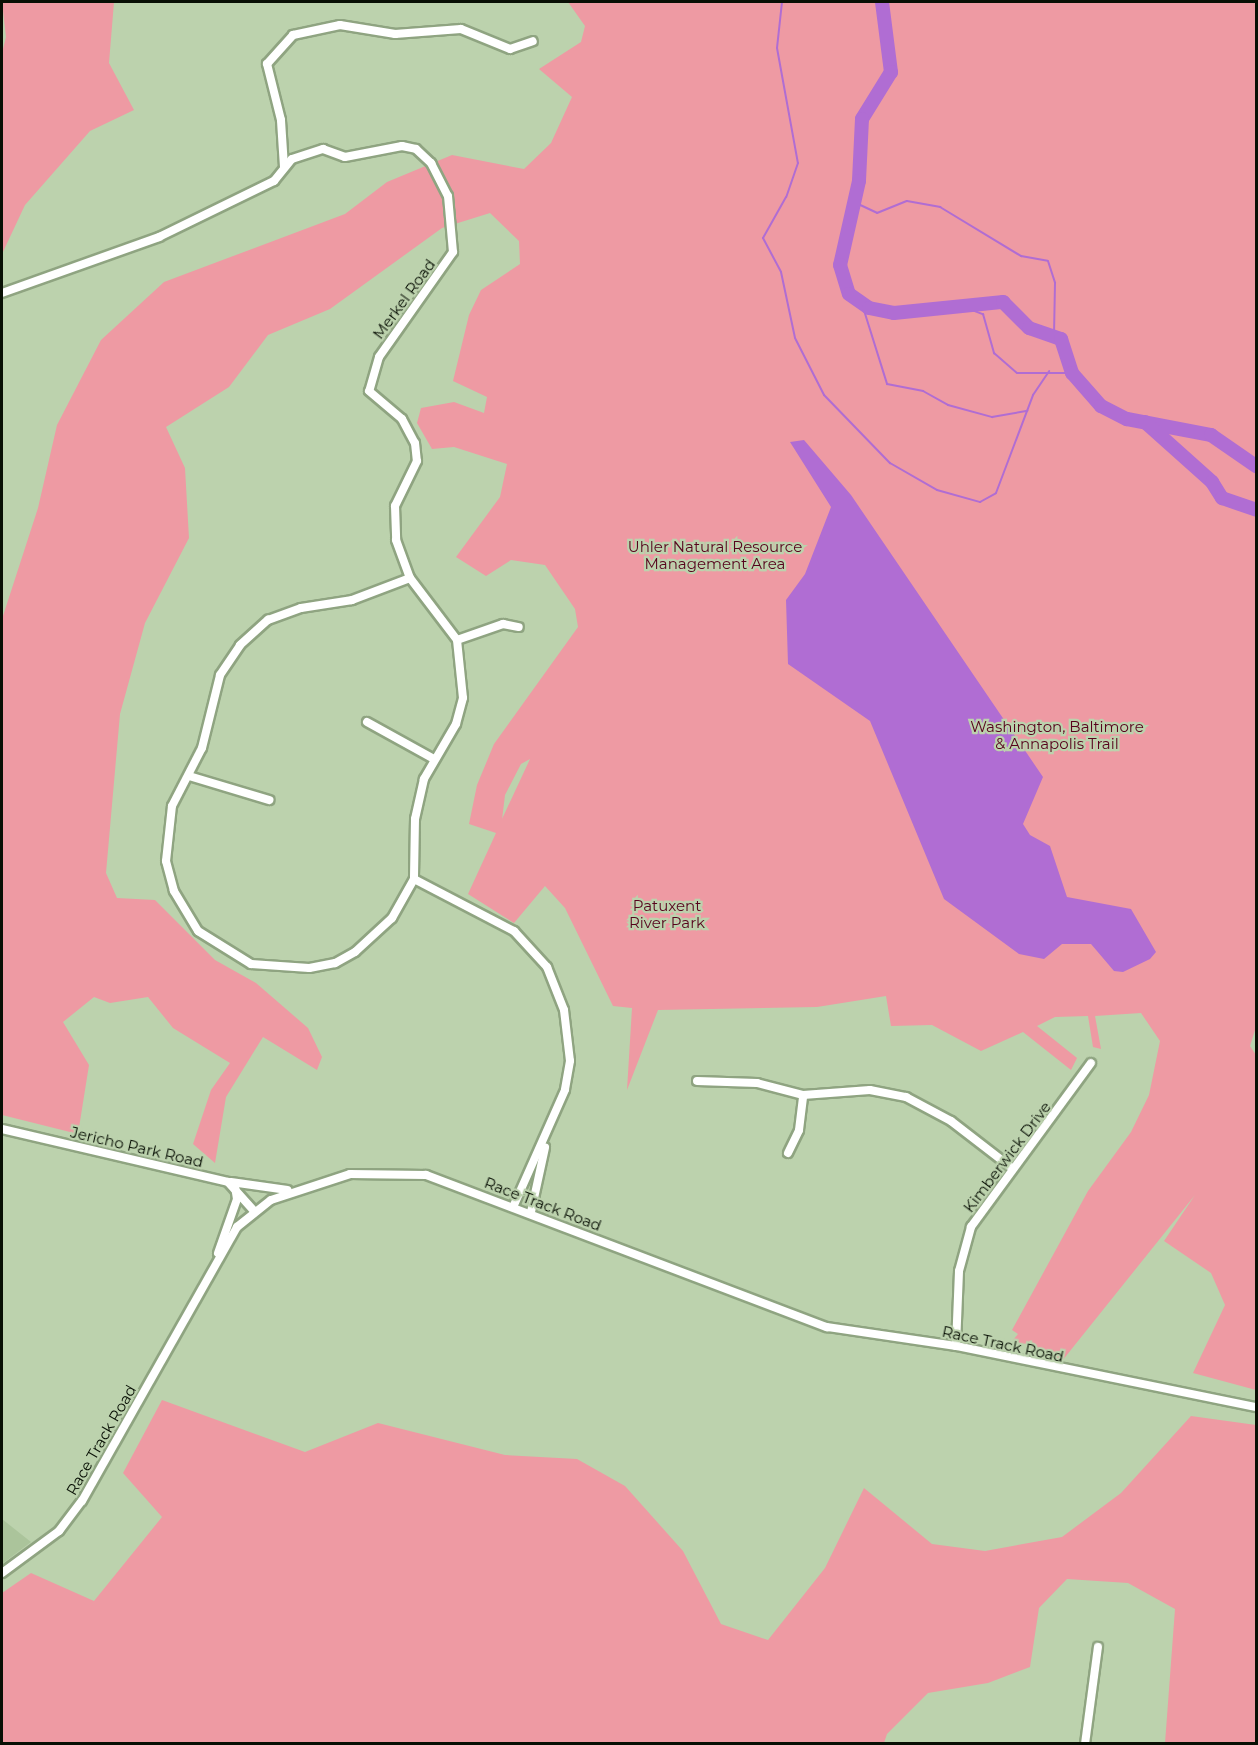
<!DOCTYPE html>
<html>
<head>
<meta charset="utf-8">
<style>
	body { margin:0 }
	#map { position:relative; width:1258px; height:1745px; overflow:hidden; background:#bcd2ad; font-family:Montserrat,sans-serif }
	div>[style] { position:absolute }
	.built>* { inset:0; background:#abc49b }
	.green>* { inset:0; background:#ee9aa3 }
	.water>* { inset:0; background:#b06dd3 }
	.stream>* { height:2px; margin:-1px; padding:0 1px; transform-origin:1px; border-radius:1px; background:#b06dd3 }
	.river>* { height:14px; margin:-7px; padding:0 7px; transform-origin:7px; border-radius:7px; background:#b06dd3 }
	.roads { filter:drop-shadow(2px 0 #8fa481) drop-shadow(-2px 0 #8fa481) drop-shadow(0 2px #8fa481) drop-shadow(0 -2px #8fa481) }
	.minor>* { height:8px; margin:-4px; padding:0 4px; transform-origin:4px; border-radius:4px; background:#fff }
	span { translate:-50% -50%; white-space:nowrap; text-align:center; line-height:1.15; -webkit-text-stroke:4.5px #bcd2ad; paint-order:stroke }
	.street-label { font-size:15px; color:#080f04 }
	.park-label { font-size:15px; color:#57021c }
	.frame { position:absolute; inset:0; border:3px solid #080f04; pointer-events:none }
</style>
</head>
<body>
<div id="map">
	<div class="built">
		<i style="clip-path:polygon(2px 1519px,31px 1542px,2px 1564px)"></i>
	</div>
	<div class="green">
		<i style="clip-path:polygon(2px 2px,114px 2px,109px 63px,134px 110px,90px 131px,25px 205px,2px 254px,2px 53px,6px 37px)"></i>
		<i style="clip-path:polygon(evenodd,568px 2px,1256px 2px,1256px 1027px,1250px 1046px,1256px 1055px,1256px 1390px,1193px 1373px,1225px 1305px,1211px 1273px,1164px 1241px,1195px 1195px,1062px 1361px,1013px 1340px,1018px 1334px,1012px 1330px,1088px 1191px,1131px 1132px,1149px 1095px,1160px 1041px,1141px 1013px,1095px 1016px,1101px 1049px,1093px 1047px,1088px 1016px,1055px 1017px,1037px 1026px,1077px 1058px,1071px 1070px,1023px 1032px,981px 1051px,932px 1025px,891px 1026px,886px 996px,817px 1007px,658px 1010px,627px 1090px,632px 1008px,613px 1006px,565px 908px,545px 886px,514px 923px,468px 894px,496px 833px,469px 824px,477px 785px,494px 744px,578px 627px,575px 609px,545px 565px,511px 560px,486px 576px,456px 557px,500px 497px,507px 464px,454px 447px,432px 449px,417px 423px,421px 408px,454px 402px,484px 413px,487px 397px,453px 381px,469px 315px,481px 290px,520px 264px,519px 241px,490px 213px,442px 228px,330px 309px,268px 335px,229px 387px,166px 427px,185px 468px,189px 538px,145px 623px,120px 714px,106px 873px,117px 898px,155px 900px,215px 960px,256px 983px,308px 1028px,322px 1057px,317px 1070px,263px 1037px,226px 1097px,215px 1163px,193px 1144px,211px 1090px,230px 1063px,173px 1028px,148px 997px,110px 1003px,94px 997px,63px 1022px,89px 1065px,78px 1134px,2px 1115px,2px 619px,38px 508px,57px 425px,101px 340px,164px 282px,345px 214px,387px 182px,452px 155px,524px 169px,551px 143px,572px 97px,539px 69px,581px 42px,585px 26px,568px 2px,530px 759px,502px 819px,502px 820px,505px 795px,521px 764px,530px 759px)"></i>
		<i style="clip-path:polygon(162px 1400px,305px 1452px,378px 1423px,505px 1455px,577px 1459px,625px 1486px,683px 1551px,721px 1624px,768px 1640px,825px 1568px,864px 1488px,932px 1544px,985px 1551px,1062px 1537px,1121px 1493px,1191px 1416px,1256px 1425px,1256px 1743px,1165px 1743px,1175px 1609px,1128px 1583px,1067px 1579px,1039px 1608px,1030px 1667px,988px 1683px,928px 1693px,887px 1734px,884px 1743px,2px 1743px,2px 1593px,31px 1573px,94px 1601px,162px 1517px,123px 1473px)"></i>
	</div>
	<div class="water">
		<i style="clip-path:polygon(804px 440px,851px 495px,1043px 777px,1023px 824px,1030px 835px,1050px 846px,1067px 897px,1131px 909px,1156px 952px,1150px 959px,1123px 972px,1114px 971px,1091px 944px,1062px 944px,1044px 959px,1019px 954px,944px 899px,870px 721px,788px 664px,786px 600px,805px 574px,831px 507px,790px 442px)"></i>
	</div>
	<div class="stream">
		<i style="left:782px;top:2px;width:46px;rotate:96.2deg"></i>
		<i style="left:777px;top:48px;width:117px;rotate:79.7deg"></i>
		<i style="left:798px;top:163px;width:36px;rotate:109deg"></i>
		<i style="left:786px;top:197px;width:47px;rotate:119.3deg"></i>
		<i style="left:763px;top:238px;width:38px;rotate:62deg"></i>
		<i style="left:781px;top:272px;width:67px;rotate:78deg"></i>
		<i style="left:795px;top:338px;width:64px;rotate:63deg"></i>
		<i style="left:824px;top:395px;width:95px;rotate:45.9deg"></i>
		<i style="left:890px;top:463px;width:54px;rotate:29.9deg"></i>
		<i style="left:937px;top:490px;width:45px;rotate:15.6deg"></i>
		<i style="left:980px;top:502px;width:18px;rotate:-29deg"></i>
		<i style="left:996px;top:493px;width:105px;rotate:-69.3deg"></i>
		<i style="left:1033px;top:395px;width:29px;rotate:-56deg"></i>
		<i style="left:856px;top:203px;width:23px;rotate:25deg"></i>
		<i style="left:877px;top:213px;width:32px;rotate:-22deg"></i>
		<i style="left:907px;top:201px;width:34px;rotate:10deg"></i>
		<i style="left:940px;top:207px;width:95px;rotate:31.2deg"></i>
		<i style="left:1021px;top:256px;width:27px;rotate:10deg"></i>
		<i style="left:1048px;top:261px;width:23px;rotate:72deg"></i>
		<i style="left:1055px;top:283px;width:50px;rotate:91.1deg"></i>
		<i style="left:862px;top:304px;width:84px;rotate:72.6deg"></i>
		<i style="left:887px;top:384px;width:37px;rotate:11deg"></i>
		<i style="left:923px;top:391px;width:29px;rotate:29deg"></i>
		<i style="left:948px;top:405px;width:46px;rotate:15.3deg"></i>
		<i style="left:992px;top:417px;width:36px;rotate:-10deg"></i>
		<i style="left:959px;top:305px;width:26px;rotate:21deg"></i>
		<i style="left:983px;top:314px;width:41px;rotate:74.2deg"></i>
		<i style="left:994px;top:353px;width:30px;rotate:41deg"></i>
		<i style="left:1017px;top:373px;width:55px"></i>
	</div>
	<div class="river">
		<i style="left:882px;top:2px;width:71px;rotate:82.7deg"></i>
		<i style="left:891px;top:72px;width:55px;rotate:121.7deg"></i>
		<i style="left:862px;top:119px;width:62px;rotate:92.8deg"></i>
		<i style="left:859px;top:181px;width:86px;rotate:102.7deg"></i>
		<i style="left:840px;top:265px;width:30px;rotate:73deg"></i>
		<i style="left:849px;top:294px;width:24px;rotate:35deg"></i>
		<i style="left:869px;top:308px;width:25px;rotate:11deg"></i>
		<i style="left:894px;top:313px;width:110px;rotate:-5.8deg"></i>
		<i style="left:1003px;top:302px;width:37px;rotate:45deg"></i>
		<i style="left:1029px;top:328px;width:34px;rotate:19deg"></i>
		<i style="left:1061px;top:339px;width:36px;rotate:72deg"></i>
		<i style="left:1072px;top:373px;width:44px;rotate:48.7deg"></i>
		<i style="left:1101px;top:406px;width:29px;rotate:27deg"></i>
		<i style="left:1127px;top:419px;width:86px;rotate:10.8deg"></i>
		<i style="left:1211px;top:435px;width:55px;rotate:34.6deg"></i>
		<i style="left:1145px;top:422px;width:90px;rotate:41.8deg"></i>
		<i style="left:1212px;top:482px;width:19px;rotate:58deg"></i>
		<i style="left:1222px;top:498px;width:36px;rotate:19deg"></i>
	</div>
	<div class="roads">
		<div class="minor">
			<i style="left:284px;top:167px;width:47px;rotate:-93.7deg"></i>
			<i style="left:281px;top:120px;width:58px;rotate:-104deg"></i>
			<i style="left:267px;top:64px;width:39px;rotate:-48deg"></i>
			<i style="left:293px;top:35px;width:48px;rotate:-12deg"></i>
			<i style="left:340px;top:25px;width:56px;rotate:9.3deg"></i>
			<i style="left:395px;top:34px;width:66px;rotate:-4.3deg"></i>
			<i style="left:461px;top:29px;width:53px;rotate:22.2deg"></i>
			<i style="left:510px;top:49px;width:24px;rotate:-19deg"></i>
			<i style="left:2px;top:293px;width:167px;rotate:-19.6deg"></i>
			<i style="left:159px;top:237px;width:128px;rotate:-26deg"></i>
			<i style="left:274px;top:181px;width:28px;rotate:-51deg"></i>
			<i style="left:292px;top:159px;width:33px;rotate:-18deg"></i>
			<i style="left:323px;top:149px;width:23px;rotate:20deg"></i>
			<i style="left:345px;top:157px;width:58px;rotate:-10.9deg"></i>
			<i style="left:402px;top:146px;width:14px;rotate:12deg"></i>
			<i style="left:416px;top:149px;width:21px;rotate:43deg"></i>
			<i style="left:431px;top:163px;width:37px;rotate:63deg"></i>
			<i style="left:448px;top:196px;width:56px;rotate:84.9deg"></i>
			<i style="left:453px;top:252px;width:128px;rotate:125.2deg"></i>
			<i style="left:379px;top:357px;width:35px;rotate:106deg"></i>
			<i style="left:369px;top:391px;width:43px;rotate:40.3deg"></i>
			<i style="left:402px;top:419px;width:27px;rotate:62deg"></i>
			<i style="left:415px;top:443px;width:18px;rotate:84deg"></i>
			<i style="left:417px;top:461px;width:50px;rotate:116.1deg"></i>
			<i style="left:395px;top:506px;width:34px;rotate:88deg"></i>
			<i style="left:396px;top:540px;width:40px;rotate:69.8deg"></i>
			<i style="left:410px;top:578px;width:78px;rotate:52.8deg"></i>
			<i style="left:457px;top:640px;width:58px;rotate:84.1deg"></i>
			<i style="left:463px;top:698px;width:27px;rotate:105deg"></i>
			<i style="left:456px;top:724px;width:64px;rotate:120.2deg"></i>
			<i style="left:424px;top:779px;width:41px;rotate:102.7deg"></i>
			<i style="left:415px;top:819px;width:60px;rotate:91deg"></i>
			<i style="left:414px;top:879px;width:45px;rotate:119.4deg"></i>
			<i style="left:392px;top:918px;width:50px;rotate:137.4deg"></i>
			<i style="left:355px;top:952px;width:23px;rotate:151deg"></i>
			<i style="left:335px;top:963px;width:26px;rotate:169deg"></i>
			<i style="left:309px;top:968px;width:58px;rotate:-176.1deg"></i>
			<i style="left:251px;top:964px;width:62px;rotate:-148.1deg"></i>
			<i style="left:198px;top:931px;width:47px;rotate:-121deg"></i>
			<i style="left:174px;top:891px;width:31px;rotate:-105deg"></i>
			<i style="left:166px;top:861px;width:55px;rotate:-83.8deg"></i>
			<i style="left:172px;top:806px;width:65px;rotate:-62.7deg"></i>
			<i style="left:202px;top:748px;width:75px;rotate:-76.1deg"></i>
			<i style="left:220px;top:675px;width:36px;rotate:-56deg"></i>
			<i style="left:240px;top:645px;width:38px;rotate:-42deg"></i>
			<i style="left:268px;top:620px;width:35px;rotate:-20deg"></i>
			<i style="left:301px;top:608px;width:52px;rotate:-8.9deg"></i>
			<i style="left:352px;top:600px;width:62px;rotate:-20.8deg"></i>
			<i style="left:457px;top:640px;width:49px;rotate:-19.2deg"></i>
			<i style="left:503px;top:624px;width:16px;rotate:11deg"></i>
			<i style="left:367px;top:722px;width:77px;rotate:28.9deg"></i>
			<i style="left:189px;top:776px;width:84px;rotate:16.7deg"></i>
			<i style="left:414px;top:879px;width:113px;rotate:27.5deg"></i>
			<i style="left:514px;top:931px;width:49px;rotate:47.5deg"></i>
			<i style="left:547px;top:967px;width:46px;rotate:68.4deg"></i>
			<i style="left:564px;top:1010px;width:51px;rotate:83.3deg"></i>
			<i style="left:570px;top:1061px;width:29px;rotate:100deg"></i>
			<i style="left:565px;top:1090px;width:126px;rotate:113.9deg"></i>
			<i style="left:697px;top:1081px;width:60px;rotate:1.9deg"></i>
			<i style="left:757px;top:1083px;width:48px;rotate:14.6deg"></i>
			<i style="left:803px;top:1095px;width:67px;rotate:-4.3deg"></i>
			<i style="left:870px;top:1090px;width:37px;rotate:11deg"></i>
			<i style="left:906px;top:1097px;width:51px;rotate:28.1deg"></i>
			<i style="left:951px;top:1121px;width:78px;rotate:37.7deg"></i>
			<i style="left:2px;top:1129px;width:232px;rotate:13.2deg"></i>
			<i style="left:228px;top:1182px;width:39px;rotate:48deg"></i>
			<i style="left:788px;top:1153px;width:25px;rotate:-64deg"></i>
			<i style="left:799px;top:1130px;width:35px;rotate:-83deg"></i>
			<i style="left:231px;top:1182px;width:57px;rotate:8.1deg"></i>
			<i style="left:531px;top:1212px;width:66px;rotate:-77.7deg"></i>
			<i style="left:218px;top:1253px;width:57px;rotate:-70.6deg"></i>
			<i style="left:237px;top:1199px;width:12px;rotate:-99deg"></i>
			<i style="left:956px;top:1346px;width:75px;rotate:-87.7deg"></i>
			<i style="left:959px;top:1271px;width:46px;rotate:-74.7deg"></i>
			<i style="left:971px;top:1227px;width:203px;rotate:-53.8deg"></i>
			<i style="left:2px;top:1573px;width:71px;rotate:-36.4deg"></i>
			<i style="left:59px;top:1531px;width:38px;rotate:-53deg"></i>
			<i style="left:82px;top:1501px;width:315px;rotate:-60.5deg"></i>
			<i style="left:237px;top:1227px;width:43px;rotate:-38.5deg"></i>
			<i style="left:271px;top:1200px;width:83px;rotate:-18.2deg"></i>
			<i style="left:350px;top:1174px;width:76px;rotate:0.8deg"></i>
			<i style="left:426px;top:1175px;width:429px;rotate:20.8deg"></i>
			<i style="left:827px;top:1327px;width:130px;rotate:8.4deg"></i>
			<i style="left:956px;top:1346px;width:306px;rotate:11.5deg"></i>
			<i style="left:1085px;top:1744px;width:98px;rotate:-82.4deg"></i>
		</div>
	</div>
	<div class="street-label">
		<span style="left:404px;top:299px;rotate:-54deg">Merkel Road</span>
		<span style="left:137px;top:1147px;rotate:13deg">Jericho Park Road</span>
		<span style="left:1007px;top:1157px;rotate:-53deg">Kimberwick Drive</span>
		<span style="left:543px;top:1204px;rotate:21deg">Race Track Road</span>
		<span style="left:1003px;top:1344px;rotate:12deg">Race Track Road</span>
		<span style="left:101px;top:1440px;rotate:-60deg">Race Track Road</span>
	</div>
	<div class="park-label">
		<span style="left:715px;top:555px">Uhler Natural Resource<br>Management Area</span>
		<span style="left:1057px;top:735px">Washington, Baltimore<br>&amp; Annapolis Trail</span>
		<span style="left:667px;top:914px">Patuxent<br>River Park</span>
	</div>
	<div class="frame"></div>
</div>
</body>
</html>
